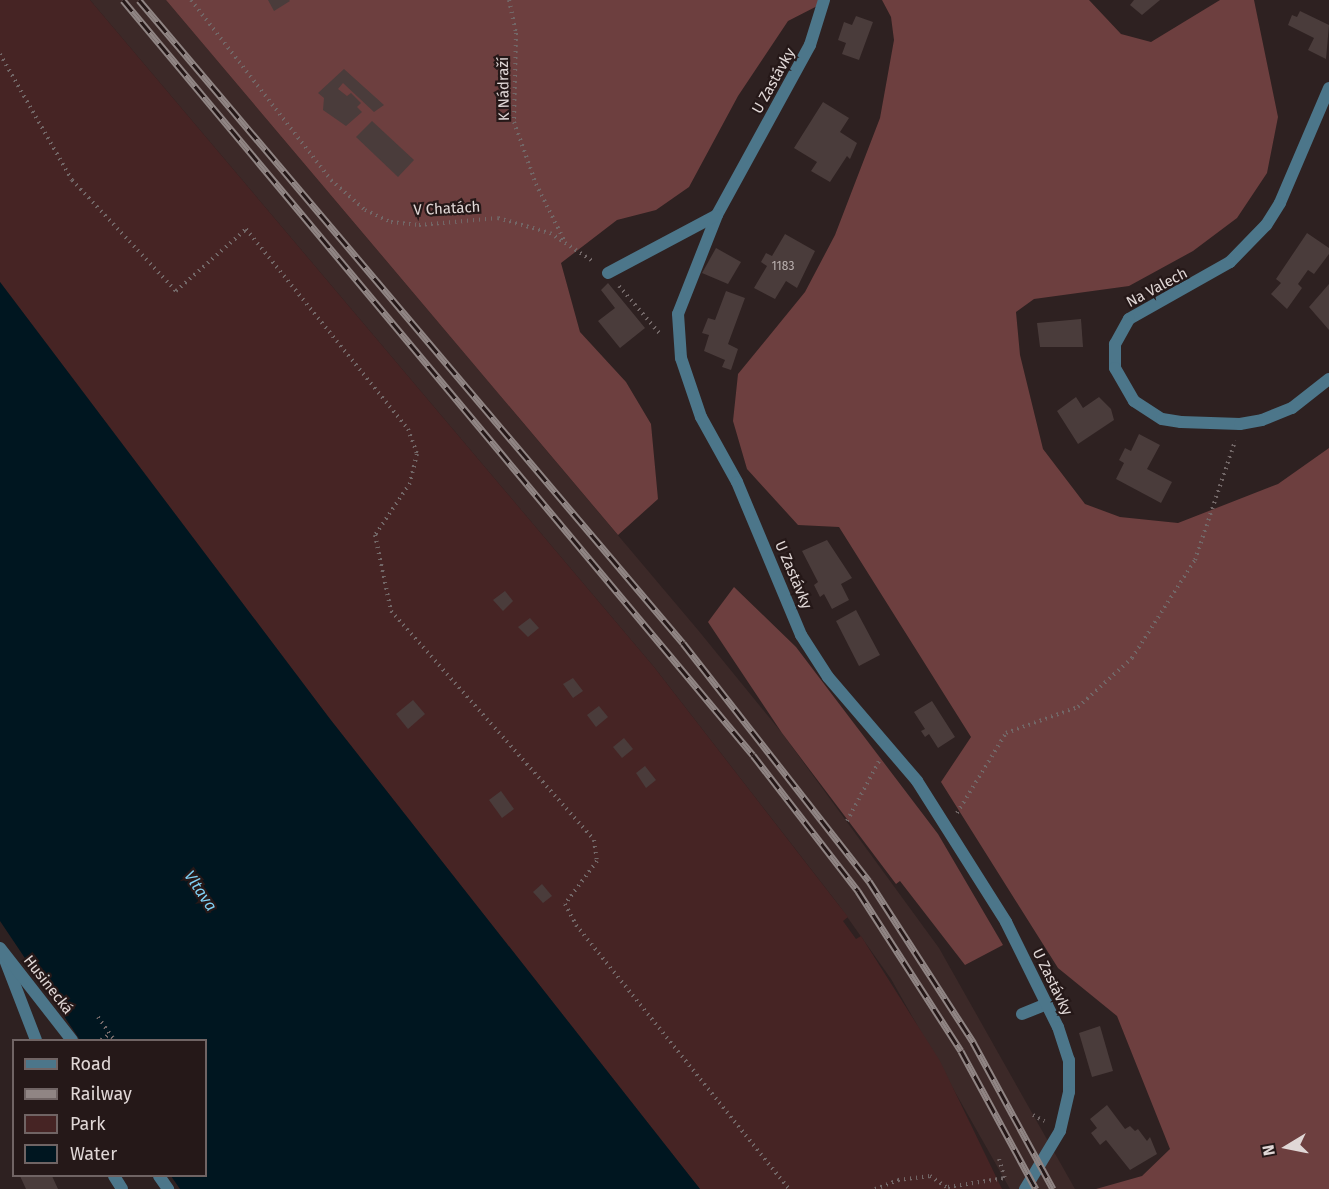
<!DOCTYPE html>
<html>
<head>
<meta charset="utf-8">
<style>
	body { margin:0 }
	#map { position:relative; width:1329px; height:1189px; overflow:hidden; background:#2e2121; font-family:"Fira Sans",sans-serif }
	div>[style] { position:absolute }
	.built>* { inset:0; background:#3c2928 }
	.green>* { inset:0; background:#462424 }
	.forest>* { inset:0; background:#6d3f3f }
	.water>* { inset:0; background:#001620 }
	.building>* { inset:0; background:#4a3c3b }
	.path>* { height:4px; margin-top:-2px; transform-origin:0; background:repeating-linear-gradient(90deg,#726767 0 1.5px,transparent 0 6px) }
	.service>* { height:12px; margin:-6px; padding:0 6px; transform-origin:6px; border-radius:6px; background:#4c768a }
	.minor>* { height:12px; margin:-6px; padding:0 6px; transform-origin:6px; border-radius:6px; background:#4c768a }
	.rail>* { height:7px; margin-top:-3.5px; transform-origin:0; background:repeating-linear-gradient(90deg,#251818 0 14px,#908584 0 28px); box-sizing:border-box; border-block:2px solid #908584 }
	span { translate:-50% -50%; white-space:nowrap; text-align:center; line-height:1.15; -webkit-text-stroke:4.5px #251818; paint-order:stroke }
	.number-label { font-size:12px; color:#bab0af }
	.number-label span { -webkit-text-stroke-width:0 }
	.street-label { font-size:15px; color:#e0d7d6 }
	.water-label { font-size:16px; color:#80d1f5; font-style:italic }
	.legend { position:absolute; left:12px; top:1039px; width:195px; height:138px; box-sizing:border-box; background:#251818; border:2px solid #706464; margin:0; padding:8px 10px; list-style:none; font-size:18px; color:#e0d7d6 }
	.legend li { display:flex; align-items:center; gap:12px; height:30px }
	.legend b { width:30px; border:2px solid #706464 }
	.north { position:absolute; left:1257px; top:1117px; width:60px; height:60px; -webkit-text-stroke:4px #251818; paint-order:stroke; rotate:260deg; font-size:16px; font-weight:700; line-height:24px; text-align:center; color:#e0d7d6 }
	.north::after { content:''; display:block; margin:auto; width:21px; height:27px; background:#e0d7d6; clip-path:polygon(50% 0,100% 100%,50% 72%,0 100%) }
</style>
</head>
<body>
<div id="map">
	<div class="built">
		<i style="clip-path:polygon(90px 0,166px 0,698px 630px,782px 733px,939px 948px,1075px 1189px,1010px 1189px,891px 979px,838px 904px,654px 667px)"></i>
	</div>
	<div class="green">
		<i style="clip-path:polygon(0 0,90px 0,654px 667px,848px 917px,843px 921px,856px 939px,861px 936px,940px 1061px,1002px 1189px,700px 1189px,330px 719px,0 282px)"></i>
	</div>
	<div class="forest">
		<i style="clip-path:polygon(166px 0,829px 0,788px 21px,738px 96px,689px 187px,656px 210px,617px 220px,561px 263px,580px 332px,626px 382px,651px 424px,658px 499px,618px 535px)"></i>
		<i style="clip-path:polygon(882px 0,1089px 0,1121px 34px,1151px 42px,1220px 0,1254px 0,1278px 117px,1267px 173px,1237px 218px,1193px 251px,1129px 286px,1034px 299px,1016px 312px,1020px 355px,1043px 449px,1085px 504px,1120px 517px,1178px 523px,1278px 484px,1329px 448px,1329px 1189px,1096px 1189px,1142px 1176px,1170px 1149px,1117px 1016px,1058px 968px,941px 782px,971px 737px,839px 527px,798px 525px,747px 469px,733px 421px,738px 374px,805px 292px,835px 235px,880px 118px,894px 40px,891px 17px)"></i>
		<i style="clip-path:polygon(734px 587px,796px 647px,938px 834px,1003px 945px,965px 965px,900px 881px,896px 884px,782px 733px,708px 622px)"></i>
	</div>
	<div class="water">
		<i style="clip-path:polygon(0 282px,330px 719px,700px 1189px,180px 1189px,171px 1176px,206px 1176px,206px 1040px,80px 1040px,0 921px)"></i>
	</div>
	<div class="building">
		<i style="clip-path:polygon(268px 0,289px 0,290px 1px,274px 11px)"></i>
		<i style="clip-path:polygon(1134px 0,1160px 0,1142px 15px,1130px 5px)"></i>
		<i style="clip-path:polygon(1300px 11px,1329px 25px,1326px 59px,1308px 50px,1314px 38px,1288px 25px,1292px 15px,1297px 17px)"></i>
		<i style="clip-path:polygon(856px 16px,873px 22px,859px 60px,842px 54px,846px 43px,838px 40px,844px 22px,852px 25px)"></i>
		<i style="clip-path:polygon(344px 69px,384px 105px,374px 112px,343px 83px,338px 89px,347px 96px,351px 93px,361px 103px,357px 107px,362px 112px,346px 126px,323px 110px,324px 98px,318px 93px)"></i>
		<i style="clip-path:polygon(823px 102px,849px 118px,840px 132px,857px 143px,850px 159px,847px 156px,830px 182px,811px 171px,817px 162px,794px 148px)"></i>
		<i style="clip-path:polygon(372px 121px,414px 160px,398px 177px,356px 137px)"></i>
		<i style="clip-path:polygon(1307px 233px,1329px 248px,1329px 254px,1314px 274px,1308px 270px,1298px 284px,1302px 288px,1287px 309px,1271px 294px,1281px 283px,1276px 279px)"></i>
		<i style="clip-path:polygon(785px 234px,815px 251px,797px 288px,786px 281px,775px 299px,754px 288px,767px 266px,761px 262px,766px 253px,772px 256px)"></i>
		<i style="clip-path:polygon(716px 248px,741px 262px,728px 284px,702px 273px)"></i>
		<i style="clip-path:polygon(608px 283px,645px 328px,620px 348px,598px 321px,615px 308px,601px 290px)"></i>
		<i style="clip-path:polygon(1329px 284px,1329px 330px,1309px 307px)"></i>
		<i style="clip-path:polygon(726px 291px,745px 298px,728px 344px,738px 349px,731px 370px,722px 367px,725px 360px,704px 351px,709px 335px,702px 333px,708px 318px,715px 320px)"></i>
		<i style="clip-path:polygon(1081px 319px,1083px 347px,1040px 347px,1037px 323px)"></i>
		<i style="clip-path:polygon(1076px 397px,1083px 408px,1099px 397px,1111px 409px,1114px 420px,1078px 444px,1057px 411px)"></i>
		<i style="clip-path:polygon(1139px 434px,1160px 445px,1147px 469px,1172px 482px,1161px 503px,1116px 479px,1124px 463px,1119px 460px,1125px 448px,1131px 451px)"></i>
		<i style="clip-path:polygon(827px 540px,852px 578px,841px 584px,849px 600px,832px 609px,824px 594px,820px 597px,814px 585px,818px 582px,802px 551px)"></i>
		<i style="clip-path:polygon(505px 591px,513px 601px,503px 611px,493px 600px)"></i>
		<i style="clip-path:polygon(856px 610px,880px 655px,859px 666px,836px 621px)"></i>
		<i style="clip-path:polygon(530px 618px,539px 628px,528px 637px,518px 627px)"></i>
		<i style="clip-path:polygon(573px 678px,583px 691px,573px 698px,563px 684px)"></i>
		<i style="clip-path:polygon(413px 700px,425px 714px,408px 729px,396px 714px)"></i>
		<i style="clip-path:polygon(932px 701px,955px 737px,938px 748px,929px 734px,925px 737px,921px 731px,925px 729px,914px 712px)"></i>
		<i style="clip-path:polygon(599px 706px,608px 717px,596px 727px,587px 715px)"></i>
		<i style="clip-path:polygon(624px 738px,633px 749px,622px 758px,613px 747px)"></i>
		<i style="clip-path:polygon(645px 766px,656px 780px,646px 788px,636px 773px)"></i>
		<i style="clip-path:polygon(501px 791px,514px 809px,502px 818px,489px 800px)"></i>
		<i style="clip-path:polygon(542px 884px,552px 896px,543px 903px,533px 892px)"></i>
		<i style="clip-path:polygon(1100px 1026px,1113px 1071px,1092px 1077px,1079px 1033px)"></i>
		<i style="clip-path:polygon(1107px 1105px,1125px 1129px,1130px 1126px,1135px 1131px,1138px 1129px,1147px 1141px,1150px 1137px,1157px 1154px,1130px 1170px,1106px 1140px,1100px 1145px,1091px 1133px,1097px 1128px,1090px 1119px)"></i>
		<i style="clip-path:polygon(20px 1176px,52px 1176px,58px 1189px,26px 1189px)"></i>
	</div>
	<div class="path">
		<i style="left:191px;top:0;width:228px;rotate:52.1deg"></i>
		<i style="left:331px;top:180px;width:45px;rotate:41.4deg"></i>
		<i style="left:365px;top:210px;width:29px;rotate:25deg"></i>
		<i style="left:391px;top:222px;width:28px;rotate:6deg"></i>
		<i style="left:419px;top:225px;width:79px;rotate:-5.1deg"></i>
		<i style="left:498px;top:218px;width:54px;rotate:16.1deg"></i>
		<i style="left:550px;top:233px;width:53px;rotate:33.4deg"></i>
		<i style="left:509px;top:0;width:34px;rotate:78deg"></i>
		<i style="left:516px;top:33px;width:89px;rotate:91.3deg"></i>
		<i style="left:514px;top:122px;width:66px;rotate:70.5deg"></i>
		<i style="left:536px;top:184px;width:63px;rotate:63.4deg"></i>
		<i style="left:0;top:54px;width:145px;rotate:60.3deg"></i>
		<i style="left:72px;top:180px;width:152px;rotate:46.9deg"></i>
		<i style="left:176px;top:291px;width:94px;rotate:-41.5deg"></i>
		<i style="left:246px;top:229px;width:257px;rotate:51deg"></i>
		<i style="left:408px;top:429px;width:27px;rotate:70deg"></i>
		<i style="left:417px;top:454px;width:30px;rotate:104deg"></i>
		<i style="left:410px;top:483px;width:63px;rotate:123.9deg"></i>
		<i style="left:375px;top:535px;width:78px;rotate:78.1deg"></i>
		<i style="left:391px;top:611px;width:306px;rotate:48.4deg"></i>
		<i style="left:594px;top:840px;width:21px;rotate:82deg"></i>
		<i style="left:597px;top:861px;width:54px;rotate:126.7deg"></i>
		<i style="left:565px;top:904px;width:24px;rotate:62deg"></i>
		<i style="left:576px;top:925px;width:339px;rotate:51.1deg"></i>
		<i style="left:619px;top:286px;width:65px;rotate:49.4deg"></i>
		<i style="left:957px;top:813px;width:94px;rotate:-58.5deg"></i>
		<i style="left:1006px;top:733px;width:77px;rotate:-19.9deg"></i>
		<i style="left:1078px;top:707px;width:73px;rotate:-42.2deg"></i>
		<i style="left:1132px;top:658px;width:117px;rotate:-57.3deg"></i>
		<i style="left:1195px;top:560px;width:126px;rotate:-71.4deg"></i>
		<i style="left:847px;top:821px;width:68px;rotate:-61.9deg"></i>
		<i style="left:98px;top:1017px;width:28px;rotate:55deg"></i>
		<i style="left:101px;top:1040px;width:11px;rotate:-34deg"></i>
		<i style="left:1033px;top:1115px;width:13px;rotate:29deg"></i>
		<i style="left:999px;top:1159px;width:21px;rotate:73deg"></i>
		<i style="left:948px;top:1187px;width:58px;rotate:-9deg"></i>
		<i style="left:875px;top:1189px;width:25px;rotate:-21deg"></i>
		<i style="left:898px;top:1180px;width:32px;rotate:-7deg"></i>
		<i style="left:930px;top:1176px;width:23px;rotate:34deg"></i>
	</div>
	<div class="service">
		<i style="left:2px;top:952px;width:94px;rotate:68.9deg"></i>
		<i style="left:1022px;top:1014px;width:27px;rotate:-22deg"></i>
		<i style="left:114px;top:1176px;width:15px;rotate:58deg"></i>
	</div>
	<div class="minor">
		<i style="left:824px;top:0;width:47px;rotate:107.3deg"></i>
		<i style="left:810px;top:45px;width:194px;rotate:118.7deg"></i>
		<i style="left:717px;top:215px;width:106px;rotate:111.5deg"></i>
		<i style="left:678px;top:314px;width:44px;rotate:86.1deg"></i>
		<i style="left:681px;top:358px;width:62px;rotate:71.3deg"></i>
		<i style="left:701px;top:417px;width:74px;rotate:61deg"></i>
		<i style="left:737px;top:482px;width:166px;rotate:67.3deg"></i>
		<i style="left:801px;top:635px;width:50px;rotate:57.3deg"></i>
		<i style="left:828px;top:677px;width:137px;rotate:49.4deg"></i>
		<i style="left:917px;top:781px;width:167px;rotate:57.7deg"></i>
		<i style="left:1006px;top:922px;width:117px;rotate:63.7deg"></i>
		<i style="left:1058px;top:1027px;width:35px;rotate:72deg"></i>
		<i style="left:1069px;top:1060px;width:32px;rotate:90deg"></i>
		<i style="left:1069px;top:1092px;width:40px;rotate:103deg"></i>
		<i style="left:1060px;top:1131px;width:68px;rotate:121.1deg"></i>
		<i style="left:1329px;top:88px;width:125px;rotate:113.1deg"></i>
		<i style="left:1280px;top:203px;width:26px;rotate:122deg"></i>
		<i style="left:1266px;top:225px;width:52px;rotate:134.2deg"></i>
		<i style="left:1230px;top:262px;width:116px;rotate:150.6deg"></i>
		<i style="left:1129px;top:319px;width:29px;rotate:119deg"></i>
		<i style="left:1115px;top:344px;width:24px;rotate:90deg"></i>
		<i style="left:1115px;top:368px;width:38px;rotate:60deg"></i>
		<i style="left:1134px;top:401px;width:33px;rotate:33deg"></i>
		<i style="left:1162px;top:419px;width:19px;rotate:9deg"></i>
		<i style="left:1181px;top:422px;width:59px;rotate:1.9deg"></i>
		<i style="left:1240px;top:424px;width:22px;rotate:-10deg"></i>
		<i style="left:1262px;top:420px;width:32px;rotate:-22deg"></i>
		<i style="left:1292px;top:408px;width:47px;rotate:-38.1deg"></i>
		<i style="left:608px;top:273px;width:123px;rotate:-28deg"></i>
		<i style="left:0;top:948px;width:117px;rotate:52deg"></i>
		<i style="left:159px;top:1176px;width:16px;rotate:55deg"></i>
	</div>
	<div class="rail">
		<i style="left:123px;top:0;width:983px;rotate:50.16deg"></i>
		<i style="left:753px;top:755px;width:172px;rotate:52.3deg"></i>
		<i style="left:858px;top:891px;width:190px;rotate:57.2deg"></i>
		<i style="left:961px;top:1051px;width:157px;rotate:61.5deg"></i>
		<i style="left:139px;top:0;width:842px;rotate:49.77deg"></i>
		<i style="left:683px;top:643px;width:302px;rotate:52deg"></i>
		<i style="left:869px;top:881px;width:192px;rotate:57.1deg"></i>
		<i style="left:973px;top:1042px;width:167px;rotate:61.4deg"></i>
	</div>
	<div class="number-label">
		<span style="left:783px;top:267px">1183</span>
	</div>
	<div class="street-label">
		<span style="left:774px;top:81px;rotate:-61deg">U Zastávky</span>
		<span style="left:504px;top:89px;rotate:-91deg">K Nádraží</span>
		<span style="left:447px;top:209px;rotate:-3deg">V Chatách</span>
		<span style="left:1157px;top:288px;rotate:-28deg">Na Valech</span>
		<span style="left:793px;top:575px;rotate:67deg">U Zastávky</span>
		<span style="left:1052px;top:982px;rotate:64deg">U Zastávky</span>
		<span style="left:48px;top:985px;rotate:52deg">Husinecká</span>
	</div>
	<div class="water-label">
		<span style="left:200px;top:891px;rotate:56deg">Vltava</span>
	</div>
	<ul class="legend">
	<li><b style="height:8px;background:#4c768a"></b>Road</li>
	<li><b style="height:8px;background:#908584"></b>Railway</li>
	<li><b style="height:16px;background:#462424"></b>Park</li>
	<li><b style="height:16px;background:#001620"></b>Water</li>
	</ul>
	<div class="north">N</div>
</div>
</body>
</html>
